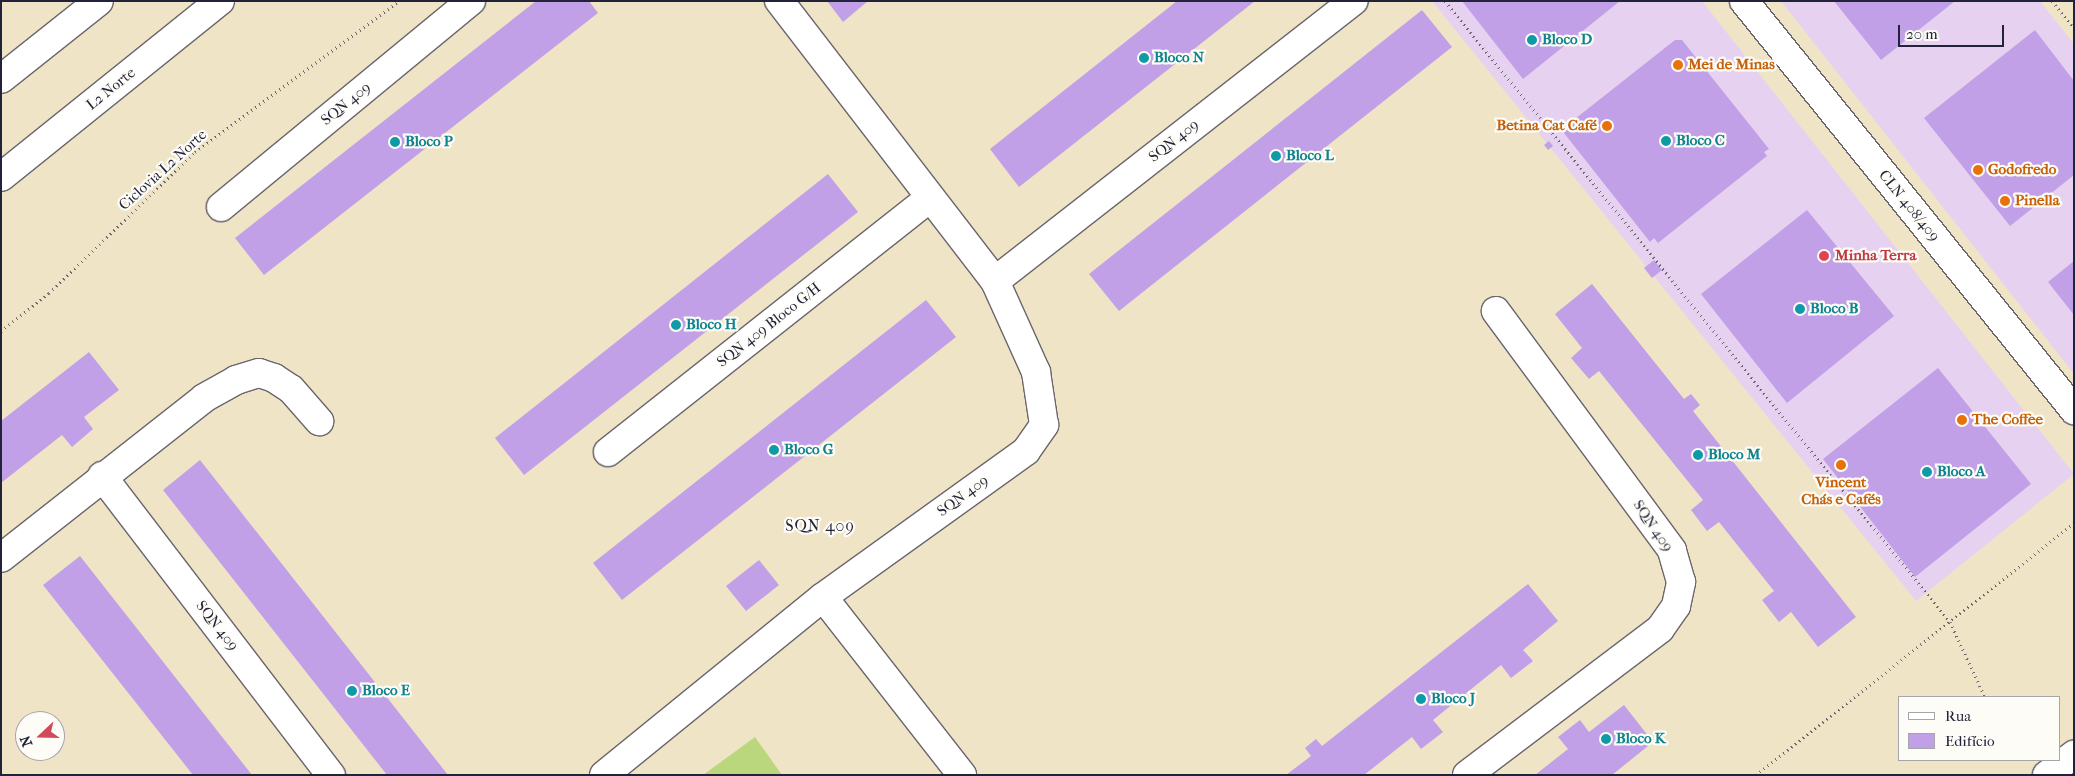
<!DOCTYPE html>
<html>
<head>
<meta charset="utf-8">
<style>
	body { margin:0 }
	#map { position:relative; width:2075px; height:776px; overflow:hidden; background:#f0e4c7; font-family:"IM FELL French Canon",serif }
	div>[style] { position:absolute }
	.built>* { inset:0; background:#e6d2f0 }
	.green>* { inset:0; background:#bbd77d }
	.building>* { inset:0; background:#c1a0e7 }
	.path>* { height:3px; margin-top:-1.5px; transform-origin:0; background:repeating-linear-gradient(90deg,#6a666c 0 1px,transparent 0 5px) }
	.roads { filter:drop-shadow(1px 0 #6a666c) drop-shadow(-1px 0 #6a666c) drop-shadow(0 1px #6a666c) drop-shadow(0 -1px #6a666c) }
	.street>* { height:28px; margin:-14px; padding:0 14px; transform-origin:14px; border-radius:14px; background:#fff }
	.secondary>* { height:28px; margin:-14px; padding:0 14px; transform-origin:14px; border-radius:14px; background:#fff }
	.primary>* { height:28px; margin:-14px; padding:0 14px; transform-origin:14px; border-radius:14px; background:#fff }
	.dots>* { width:14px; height:14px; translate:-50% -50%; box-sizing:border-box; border:2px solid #fdfcf7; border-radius:50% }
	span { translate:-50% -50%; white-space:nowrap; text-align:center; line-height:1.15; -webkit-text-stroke:4.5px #fdfcf7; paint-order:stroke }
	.culture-label { font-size:15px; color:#0d838f; font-weight:700 }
	.left { translate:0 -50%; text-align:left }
	.food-label { font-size:15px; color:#c56008; font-weight:700 }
	.right { translate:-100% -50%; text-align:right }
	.street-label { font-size:15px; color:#22223b }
	.health-label { font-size:15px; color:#be3a42; font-weight:700 }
	.neighbourhood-label { font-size:16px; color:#22223b; letter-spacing:1px }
	.frame { position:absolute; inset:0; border:2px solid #22223b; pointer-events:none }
	.legend { position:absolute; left:1898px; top:696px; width:162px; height:65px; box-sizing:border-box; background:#fdfcf7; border:1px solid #a5a5ac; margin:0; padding:6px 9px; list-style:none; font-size:15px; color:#22223b }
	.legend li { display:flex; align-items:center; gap:10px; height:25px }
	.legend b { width:25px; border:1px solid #a5a5ac }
	.north { position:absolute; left:15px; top:711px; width:50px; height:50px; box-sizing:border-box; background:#fdfcf7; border:1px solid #a5a5ac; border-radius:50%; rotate:249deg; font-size:14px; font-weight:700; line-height:20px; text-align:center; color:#22223b }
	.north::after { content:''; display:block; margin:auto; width:18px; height:22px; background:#d1495b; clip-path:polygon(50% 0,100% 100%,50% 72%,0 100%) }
	.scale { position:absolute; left:1898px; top:25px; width:106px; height:22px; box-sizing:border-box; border:2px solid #22223b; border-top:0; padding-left:6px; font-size:15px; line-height:18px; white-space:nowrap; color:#22223b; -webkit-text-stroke:4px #fdfcf7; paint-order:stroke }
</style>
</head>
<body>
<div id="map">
	<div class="built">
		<i style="clip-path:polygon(1432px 1px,1702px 1px,2074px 474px,1916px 601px)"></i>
		<i style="clip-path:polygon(1781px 1px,2040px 1px,2074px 44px,2074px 374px)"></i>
	</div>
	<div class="green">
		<i style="clip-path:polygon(755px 737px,782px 775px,703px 775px)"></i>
	</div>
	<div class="building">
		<i style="clip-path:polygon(536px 1px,589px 1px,598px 13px,264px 275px,235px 238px)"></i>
		<i style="clip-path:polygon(827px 1px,868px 1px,843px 22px)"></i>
		<i style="clip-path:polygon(1177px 1px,1255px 1px,1019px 187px,990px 149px)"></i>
		<i style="clip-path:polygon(1462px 1px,1620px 1px,1523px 79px)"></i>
		<i style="clip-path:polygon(1834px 1px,1955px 1px,1881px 60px)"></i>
		<i style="clip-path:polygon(1422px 10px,1452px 47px,1119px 311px,1089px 274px)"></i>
		<i style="clip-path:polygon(2035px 30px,2074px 81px,2074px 175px,2010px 226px,1924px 118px)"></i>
		<i style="clip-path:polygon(1675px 40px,1682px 40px,1769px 149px,1764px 152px,1767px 156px,1658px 243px,1654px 238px,1650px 242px,1564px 133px,1566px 126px)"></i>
		<i style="clip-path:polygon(1549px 141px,1553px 146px,1548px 150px,1544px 145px)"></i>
		<i style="clip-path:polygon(828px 174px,858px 212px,524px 475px,495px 438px)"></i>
		<i style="clip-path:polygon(1807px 210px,1894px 316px,1787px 403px,1701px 294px)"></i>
		<i style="clip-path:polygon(1654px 260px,1662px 270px,1652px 278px,1644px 268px)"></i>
		<i style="clip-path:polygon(2074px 261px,2074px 315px,2048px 282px)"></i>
		<i style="clip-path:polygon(1592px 284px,1684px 399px,1691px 394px,1700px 405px,1693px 411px,1856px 617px,1818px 647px,1791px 612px,1779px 622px,1762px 600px,1774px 591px,1719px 522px,1707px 531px,1691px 510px,1703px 500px,1599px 371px,1589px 379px,1571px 358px,1582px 348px,1555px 314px)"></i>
		<i style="clip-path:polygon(926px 300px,956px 337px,622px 600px,593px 563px)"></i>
		<i style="clip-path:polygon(89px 352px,119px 390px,84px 417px,93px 429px,72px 447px,62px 435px,1px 483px,1px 421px)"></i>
		<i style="clip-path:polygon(1938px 368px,2031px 484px,1915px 577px,1823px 459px)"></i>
		<i style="clip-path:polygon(200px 460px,237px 507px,448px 775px,387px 775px,163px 490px)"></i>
		<i style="clip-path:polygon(80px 556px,252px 775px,193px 775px,43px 585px)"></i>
		<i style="clip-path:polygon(759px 560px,779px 585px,746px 611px,726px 586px)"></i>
		<i style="clip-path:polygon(1528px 584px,1558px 621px,1523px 650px,1533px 661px,1511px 678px,1501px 665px,1433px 720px,1443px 732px,1421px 749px,1412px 737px,1364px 775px,1286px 775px,1311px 756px,1305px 748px,1316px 739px,1322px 746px)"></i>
		<i style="clip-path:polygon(1624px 705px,1653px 742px,1612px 775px,1535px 775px,1568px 749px,1558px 737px,1580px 720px,1589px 732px)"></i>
	</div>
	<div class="path">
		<i style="left:1445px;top:1px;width:800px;rotate:50.88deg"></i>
		<i style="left:1950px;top:622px;width:83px;rotate:65deg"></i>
		<i style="left:2052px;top:1px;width:35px;rotate:51deg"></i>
		<i style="left:1px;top:331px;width:61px;rotate:-38.4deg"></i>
		<i style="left:49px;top:293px;width:203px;rotate:-44deg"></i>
		<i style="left:195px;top:152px;width:254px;rotate:-36.5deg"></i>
		<i style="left:1756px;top:775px;width:406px;rotate:-38.4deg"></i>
	</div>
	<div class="roads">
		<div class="street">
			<i style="left:221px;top:207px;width:324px;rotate:-39.5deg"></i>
			<i style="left:995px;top:281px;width:455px;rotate:-38deg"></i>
			<i style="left:608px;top:452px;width:410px;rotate:-38.3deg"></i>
			<i style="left:102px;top:476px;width:377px;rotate:52.6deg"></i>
			<i style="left:1px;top:558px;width:258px;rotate:-38.2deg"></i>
			<i style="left:204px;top:398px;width:37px;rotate:-29deg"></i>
			<i style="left:236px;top:380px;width:24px;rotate:-17deg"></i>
			<i style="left:259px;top:373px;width:16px;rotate:18deg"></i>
			<i style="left:274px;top:378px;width:20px;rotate:33deg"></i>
			<i style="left:291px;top:389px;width:43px;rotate:48.8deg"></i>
			<i style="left:823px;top:597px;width:226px;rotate:52deg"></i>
			<i style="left:604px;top:775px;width:282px;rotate:-39.1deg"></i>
			<i style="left:823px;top:597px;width:250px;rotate:-35.7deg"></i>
			<i style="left:1026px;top:451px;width:32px;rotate:-55deg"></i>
			<i style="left:1044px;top:425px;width:54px;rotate:-98.6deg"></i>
			<i style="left:1036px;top:372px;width:100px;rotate:-114.3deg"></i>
			<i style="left:995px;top:281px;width:354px;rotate:-127.6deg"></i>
			<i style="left:1467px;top:775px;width:242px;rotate:-37.1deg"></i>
			<i style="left:1660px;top:629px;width:28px;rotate:-55deg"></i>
			<i style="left:1676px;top:606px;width:25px;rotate:-78deg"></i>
			<i style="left:1681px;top:582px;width:33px;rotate:-106deg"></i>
			<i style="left:1672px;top:550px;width:297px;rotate:-126.4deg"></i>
		</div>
		<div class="secondary">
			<i style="left:1744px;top:1px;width:526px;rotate:51.1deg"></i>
			<i style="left:2047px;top:775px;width:34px;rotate:-37deg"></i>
		</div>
		<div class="primary">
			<i style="left:1px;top:79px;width:125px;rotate:-38.5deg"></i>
			<i style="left:1px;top:177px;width:281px;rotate:-38.8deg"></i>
		</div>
	</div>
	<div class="dots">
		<i style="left:1532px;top:40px;background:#0f9aa8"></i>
		<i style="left:1144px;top:58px;background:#0f9aa8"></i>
		<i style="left:1678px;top:65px;background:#e8710a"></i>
		<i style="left:1607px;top:126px;background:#e8710a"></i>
		<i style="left:1666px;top:141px;background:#0f9aa8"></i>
		<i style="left:395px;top:142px;background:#0f9aa8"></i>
		<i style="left:1276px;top:156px;background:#0f9aa8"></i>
		<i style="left:1978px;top:170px;background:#e8710a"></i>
		<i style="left:2005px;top:201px;background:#e8710a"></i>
		<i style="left:1824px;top:256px;background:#e0444e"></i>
		<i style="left:1800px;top:309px;background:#0f9aa8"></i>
		<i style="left:676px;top:325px;background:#0f9aa8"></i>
		<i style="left:1962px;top:420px;background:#e8710a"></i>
		<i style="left:774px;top:450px;background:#0f9aa8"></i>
		<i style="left:1698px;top:455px;background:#0f9aa8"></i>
		<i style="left:1841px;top:465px;background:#e8710a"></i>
		<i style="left:1927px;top:472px;background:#0f9aa8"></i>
		<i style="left:352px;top:691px;background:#0f9aa8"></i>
		<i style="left:1421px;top:699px;background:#0f9aa8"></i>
		<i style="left:1606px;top:739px;background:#0f9aa8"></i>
	</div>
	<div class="culture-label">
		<span class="left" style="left:1542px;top:40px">Bloco D</span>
		<span class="left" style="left:1154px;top:58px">Bloco N</span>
		<span class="left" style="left:1676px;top:141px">Bloco C</span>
		<span class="left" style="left:405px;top:142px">Bloco P</span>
		<span class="left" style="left:1286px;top:156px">Bloco L</span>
		<span class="left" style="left:1810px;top:309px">Bloco B</span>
		<span class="left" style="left:686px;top:325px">Bloco H</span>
		<span class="left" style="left:784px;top:450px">Bloco G</span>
		<span class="left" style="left:1708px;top:455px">Bloco M</span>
		<span class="left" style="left:1937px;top:472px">Bloco A</span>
		<span class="left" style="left:362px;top:691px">Bloco E</span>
		<span class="left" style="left:1431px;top:699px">Bloco J</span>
		<span class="left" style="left:1616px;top:739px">Bloco K</span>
	</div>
	<div class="food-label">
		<span class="left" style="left:1688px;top:65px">Mei de Minas</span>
		<span class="right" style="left:1597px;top:126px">Betina Cat Café</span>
		<span class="left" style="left:1988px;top:170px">Godofredo</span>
		<span class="left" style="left:2015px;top:201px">Pinella</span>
		<span class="left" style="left:1972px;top:420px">The Coffee</span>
		<span style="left:1841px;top:491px">Vincent<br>Chás e Cafés</span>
	</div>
	<div class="street-label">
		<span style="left:111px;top:89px;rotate:-39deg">L2 Norte</span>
		<span style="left:346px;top:104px;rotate:-39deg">SQN 409</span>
		<span style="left:1174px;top:141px;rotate:-38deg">SQN 409</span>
		<span style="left:163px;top:170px;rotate:-42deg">Ciclovia L2 Norte</span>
		<span style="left:1909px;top:206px;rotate:51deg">CLN 408/409</span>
		<span style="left:769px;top:325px;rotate:-38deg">SQN 409 Bloco G/H</span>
		<span style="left:963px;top:496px;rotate:-36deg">SQN 409</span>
		<span style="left:1653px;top:526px;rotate:56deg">SQN 409</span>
		<span style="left:217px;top:626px;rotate:52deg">SQN 409</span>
	</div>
	<div class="health-label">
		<span class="left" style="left:1835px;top:256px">Minha Terra</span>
	</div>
	<div class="neighbourhood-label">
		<span style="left:820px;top:526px">SQN 409</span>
	</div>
	<div class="frame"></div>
	<ul class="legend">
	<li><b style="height:6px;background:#fff"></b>Rua</li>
	<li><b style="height:14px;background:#c1a0e7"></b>Edifício</li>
	</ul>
	<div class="north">N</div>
	<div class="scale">20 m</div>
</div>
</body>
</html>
